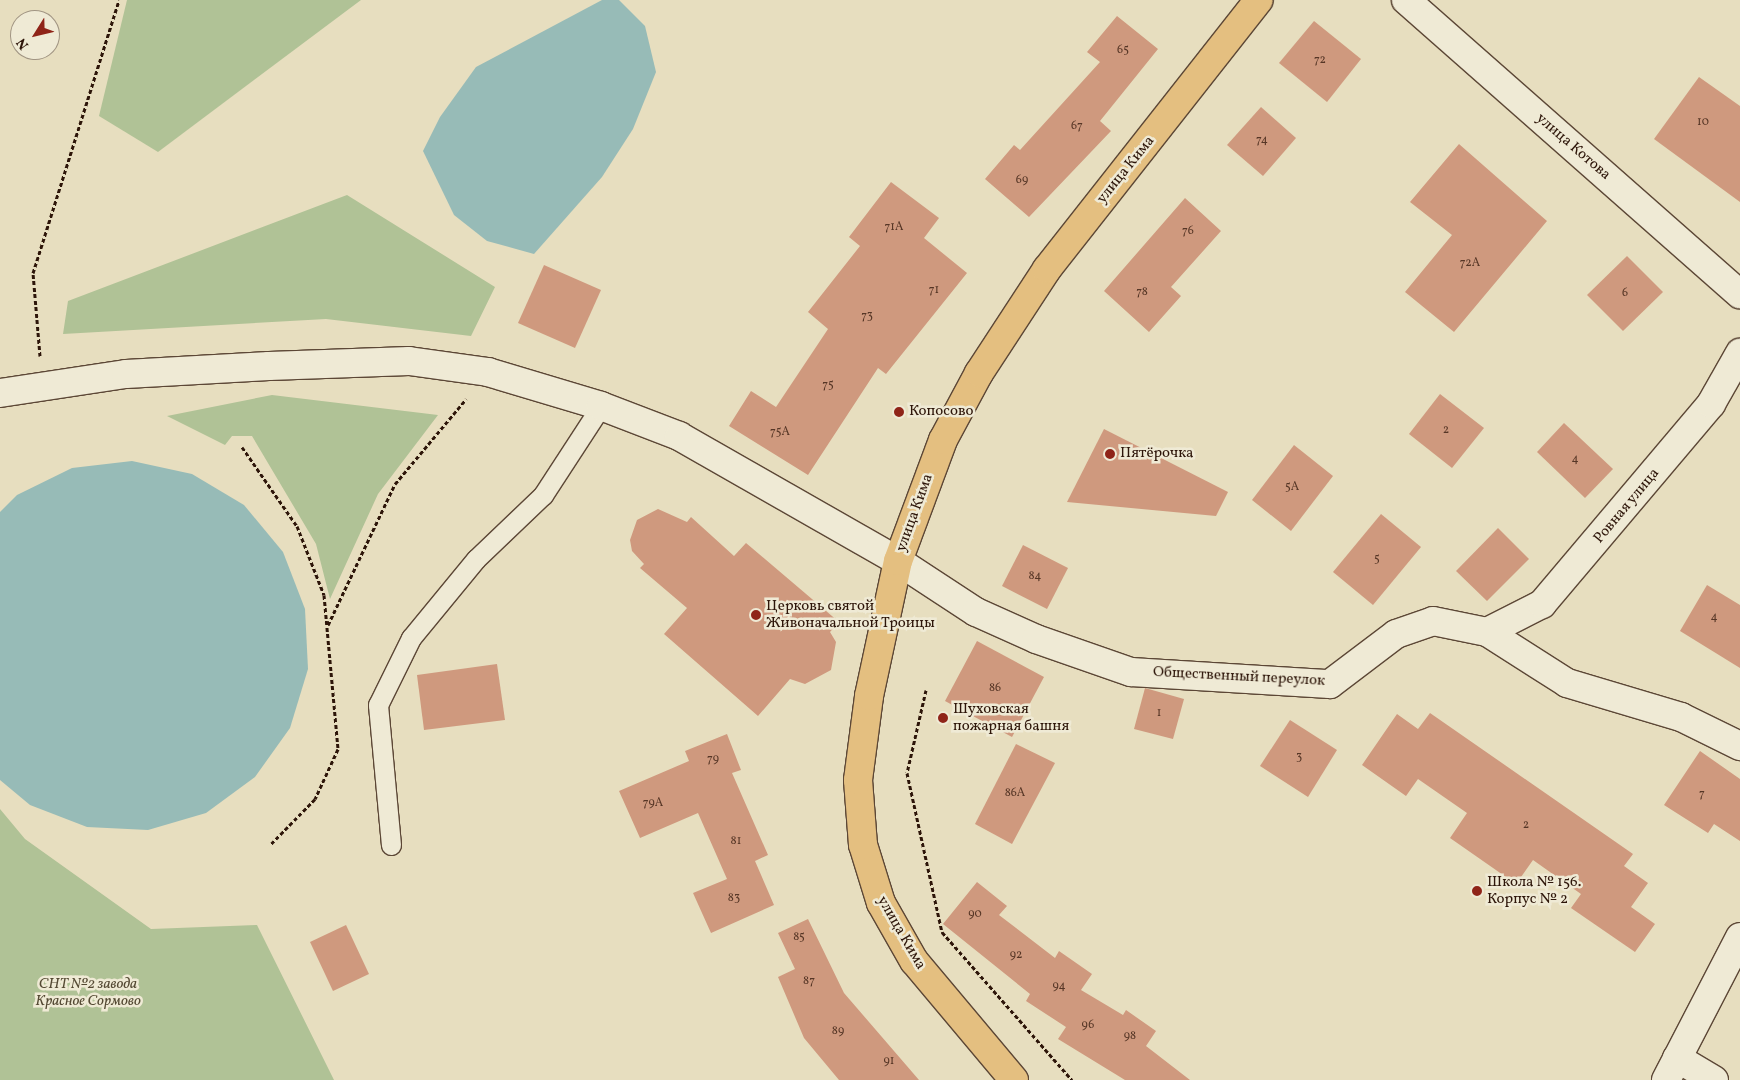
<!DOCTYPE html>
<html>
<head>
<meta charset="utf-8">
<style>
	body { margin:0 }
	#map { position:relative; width:1740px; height:1080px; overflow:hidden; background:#e7debf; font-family:Vollkorn,serif }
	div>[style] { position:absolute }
	.green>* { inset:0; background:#b0c296 }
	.water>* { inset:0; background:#97bbb7 }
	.building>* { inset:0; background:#cf997e }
	.path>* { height:3px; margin-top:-1.5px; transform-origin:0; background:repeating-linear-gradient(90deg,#2d1509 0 4px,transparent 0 6.5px) }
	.roads { filter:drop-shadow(1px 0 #5c4736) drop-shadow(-1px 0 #5c4736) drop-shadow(0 1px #5c4736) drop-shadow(0 -1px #5c4736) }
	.lane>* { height:19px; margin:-9.5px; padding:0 9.5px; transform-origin:9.5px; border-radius:9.5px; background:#efead5 }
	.street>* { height:28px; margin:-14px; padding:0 14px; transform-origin:14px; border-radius:14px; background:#efead5 }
	.primary>* { height:28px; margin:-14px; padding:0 14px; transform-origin:14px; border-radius:14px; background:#e4bf80 }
	.dots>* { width:14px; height:14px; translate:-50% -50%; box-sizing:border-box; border:2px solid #efead5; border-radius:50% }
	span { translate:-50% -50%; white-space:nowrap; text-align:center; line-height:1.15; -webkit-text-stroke:5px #efead5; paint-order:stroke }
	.number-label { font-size:12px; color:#563626 }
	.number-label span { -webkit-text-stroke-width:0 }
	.street-label { font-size:15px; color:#2d1509 }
	.poi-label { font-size:15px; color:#2d1509 }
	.left { translate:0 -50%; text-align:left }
	.park-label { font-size:15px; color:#544933; font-style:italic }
	.north { position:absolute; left:10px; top:10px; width:50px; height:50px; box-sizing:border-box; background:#efead5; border:1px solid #a19583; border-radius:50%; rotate:234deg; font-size:14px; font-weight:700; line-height:20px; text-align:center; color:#2d1509 }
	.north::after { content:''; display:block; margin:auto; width:18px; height:22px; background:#8f2418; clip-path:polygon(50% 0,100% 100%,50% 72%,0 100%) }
</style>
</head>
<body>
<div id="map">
	<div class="green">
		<i style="clip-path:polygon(127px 0,361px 0,158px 152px,99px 116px)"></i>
		<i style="clip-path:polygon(347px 195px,495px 287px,471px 336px,326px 319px,63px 334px,68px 301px)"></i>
		<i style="clip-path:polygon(272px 395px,438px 415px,378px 494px,330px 599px,316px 544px,252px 436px,232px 436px,225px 445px,167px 416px)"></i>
		<i style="clip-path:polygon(0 809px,25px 839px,151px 929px,257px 925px,334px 1080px,0 1080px)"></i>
	</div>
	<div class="water">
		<i style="clip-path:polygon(602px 0,619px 0,645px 26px,656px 72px,633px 129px,602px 177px,534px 254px,487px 241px,454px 215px,423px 151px,440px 117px,476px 67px)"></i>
		<i style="clip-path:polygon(132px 461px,192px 474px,244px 505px,283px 552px,305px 609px,308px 669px,290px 728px,255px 777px,206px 813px,148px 830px,87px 827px,30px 805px,0 780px,0 512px,17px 495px,72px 468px)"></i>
	</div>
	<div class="building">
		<i style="clip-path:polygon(1117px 16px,1158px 49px,1100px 121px,1111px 131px,1029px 217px,985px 179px,1014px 145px,1020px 150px,1100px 62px,1087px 52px)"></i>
		<i style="clip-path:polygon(1314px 21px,1361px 59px,1327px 102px,1279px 63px)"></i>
		<i style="clip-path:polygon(1699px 77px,1740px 106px,1740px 202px,1654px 139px)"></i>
		<i style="clip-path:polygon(1261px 107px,1296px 138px,1263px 176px,1227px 145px)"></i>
		<i style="clip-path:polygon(1459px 144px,1547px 221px,1454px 332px,1405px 292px,1452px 235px,1410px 202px)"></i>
		<i style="clip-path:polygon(891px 182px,939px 218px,924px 238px,967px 273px,886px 374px,878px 368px,808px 475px,729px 426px,751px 391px,776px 407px,828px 329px,808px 312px,860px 246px,849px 237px)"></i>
		<i style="clip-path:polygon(1185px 198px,1221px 231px,1171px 287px,1181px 296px,1149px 332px,1104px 291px)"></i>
		<i style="clip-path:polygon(1627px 256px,1663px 292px,1623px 331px,1587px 295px)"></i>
		<i style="clip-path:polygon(544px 265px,601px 290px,575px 348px,518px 323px)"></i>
		<i style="clip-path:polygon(1440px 394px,1484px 428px,1452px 468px,1409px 434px)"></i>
		<i style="clip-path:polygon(1564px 423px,1613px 469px,1585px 498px,1537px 452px)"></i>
		<i style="clip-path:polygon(1104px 429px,1228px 492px,1216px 516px,1067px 502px)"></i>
		<i style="clip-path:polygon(1294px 445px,1333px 476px,1291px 531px,1252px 500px)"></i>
		<i style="clip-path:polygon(658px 509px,687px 522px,691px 517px,734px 556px,746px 543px,839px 622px,830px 632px,836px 642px,831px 670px,805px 684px,790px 679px,758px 716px,664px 634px,687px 608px,640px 568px,644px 564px,632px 551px,630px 540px,637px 520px)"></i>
		<i style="clip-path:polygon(1381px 514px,1421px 547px,1373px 605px,1333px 572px)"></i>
		<i style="clip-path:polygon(1498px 528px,1529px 559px,1487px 601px,1456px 571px)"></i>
		<i style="clip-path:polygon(1023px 545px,1068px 568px,1047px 609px,1002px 586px)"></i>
		<i style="clip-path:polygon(1707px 585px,1740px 605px,1740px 668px,1680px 631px)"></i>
		<i style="clip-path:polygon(977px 641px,1044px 677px,1012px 737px,945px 701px)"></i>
		<i style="clip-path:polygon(497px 664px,505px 720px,424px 730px,417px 675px)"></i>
		<i style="clip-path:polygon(1145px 688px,1184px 699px,1173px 739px,1134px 729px)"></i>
		<i style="clip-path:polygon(1430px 713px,1633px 854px,1624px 866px,1648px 883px,1631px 907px,1655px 924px,1635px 952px,1571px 908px,1581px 894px,1533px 860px,1516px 884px,1450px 838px,1467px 813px,1418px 779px,1406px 796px,1362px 765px,1397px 714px,1418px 729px)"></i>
		<i style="clip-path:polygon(1290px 720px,1337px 750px,1308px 797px,1260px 766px)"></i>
		<i style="clip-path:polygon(727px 734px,741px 770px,732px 773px,768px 855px,755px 861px,774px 905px,711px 933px,693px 893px,727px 879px,698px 813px,640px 838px,619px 791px,689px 761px,685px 751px)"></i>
		<i style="clip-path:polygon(1016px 744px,1055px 763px,1012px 844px,975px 824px)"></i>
		<i style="clip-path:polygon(1700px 751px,1740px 779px,1740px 841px,1714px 824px,1708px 833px,1664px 805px)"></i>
		<i style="clip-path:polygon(977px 882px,1007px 906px,999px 915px,1055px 958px,1059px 951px,1092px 974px,1081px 990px,1123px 1015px,1126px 1010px,1156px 1031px,1146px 1046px,1190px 1080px,1125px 1080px,1058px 1039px,1066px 1027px,1026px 1001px,1030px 994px,943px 924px)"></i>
		<i style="clip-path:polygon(808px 919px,844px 993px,919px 1080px,839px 1080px,804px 1038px,778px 977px,795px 969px,778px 933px)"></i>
		<i style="clip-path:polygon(346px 925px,369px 974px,333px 991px,310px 942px)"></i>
	</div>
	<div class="path">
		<i style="left:40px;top:356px;width:83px;rotate:-94.8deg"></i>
		<i style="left:33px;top:273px;width:286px;rotate:-72.5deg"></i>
		<i style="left:242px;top:447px;width:96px;rotate:55.2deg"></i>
		<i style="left:297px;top:526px;width:74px;rotate:68.6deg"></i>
		<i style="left:324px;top:595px;width:155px;rotate:84.8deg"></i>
		<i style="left:338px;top:749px;width:55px;rotate:114.7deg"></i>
		<i style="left:315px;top:799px;width:63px;rotate:134.4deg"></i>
		<i style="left:328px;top:625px;width:156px;rotate:-64.6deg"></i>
		<i style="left:395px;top:484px;width:111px;rotate:-50.1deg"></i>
		<i style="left:926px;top:690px;width:85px;rotate:102.9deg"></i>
		<i style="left:907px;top:773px;width:163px;rotate:77.6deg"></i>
		<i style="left:942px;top:932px;width:197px;rotate:48.7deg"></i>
	</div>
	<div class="roads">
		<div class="lane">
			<i style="left:391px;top:845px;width:141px;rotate:-95.3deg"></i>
			<i style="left:378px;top:705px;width:75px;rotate:-63.8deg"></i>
			<i style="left:411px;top:638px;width:102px;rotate:-50.6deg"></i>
			<i style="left:476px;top:559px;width:93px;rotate:-43.7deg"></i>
			<i style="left:543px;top:495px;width:106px;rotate:-56.9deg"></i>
		</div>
		<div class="street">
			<i style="left:1406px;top:0;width:445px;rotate:41.4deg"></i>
			<i style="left:0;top:393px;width:127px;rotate:-8.6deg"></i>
			<i style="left:126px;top:374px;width:143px;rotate:-3.2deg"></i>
			<i style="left:269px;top:366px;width:140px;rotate:-2deg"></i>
			<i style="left:409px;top:361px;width:80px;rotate:7.9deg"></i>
			<i style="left:488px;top:372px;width:118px;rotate:16.7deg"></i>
			<i style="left:601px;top:406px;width:84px;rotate:21deg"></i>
			<i style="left:679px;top:436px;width:252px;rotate:29.7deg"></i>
			<i style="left:898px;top:561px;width:93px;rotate:33.2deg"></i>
			<i style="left:976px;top:612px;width:66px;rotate:24.2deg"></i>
			<i style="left:1036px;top:639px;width:101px;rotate:19.2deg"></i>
			<i style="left:1131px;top:672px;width:199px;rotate:3.5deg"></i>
			<i style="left:1330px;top:684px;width:83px;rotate:-37.1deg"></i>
			<i style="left:1396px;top:634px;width:39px;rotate:-19deg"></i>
			<i style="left:1433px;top:621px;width:55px;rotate:11.5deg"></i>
			<i style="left:1487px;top:632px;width:95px;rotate:32.5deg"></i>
			<i style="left:1567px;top:683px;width:119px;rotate:16.6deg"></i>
			<i style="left:1681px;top:717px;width:66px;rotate:26.2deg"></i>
			<i style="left:1487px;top:632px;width:62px;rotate:-27deg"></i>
			<i style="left:1542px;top:604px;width:262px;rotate:-49.8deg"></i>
			<i style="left:1711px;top:404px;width:59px;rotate:-60.4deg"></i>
			<i style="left:1677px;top:1058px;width:43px;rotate:30.7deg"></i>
			<i style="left:1666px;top:1080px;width:161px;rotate:-62.6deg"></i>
		</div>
		<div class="primary">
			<i style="left:1014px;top:1080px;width:155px;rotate:-130deg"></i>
			<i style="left:914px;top:961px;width:67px;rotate:-119.6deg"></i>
			<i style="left:881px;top:903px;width:61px;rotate:-107.2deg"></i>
			<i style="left:863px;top:845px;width:65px;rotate:-94.4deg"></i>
			<i style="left:858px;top:780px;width:85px;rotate:-82.5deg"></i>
			<i style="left:869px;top:696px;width:138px;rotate:-77.9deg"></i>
			<i style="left:898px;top:561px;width:129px;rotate:-69.6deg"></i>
			<i style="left:943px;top:440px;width:76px;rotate:-61.8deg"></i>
			<i style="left:979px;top:373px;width:124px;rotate:-56.8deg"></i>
			<i style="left:1047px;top:269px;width:342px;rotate:-51.8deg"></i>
		</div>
	</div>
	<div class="dots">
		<i style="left:899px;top:412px;background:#8f2418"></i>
		<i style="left:1110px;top:454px;background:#8f2418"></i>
		<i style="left:756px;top:615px;background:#8f2418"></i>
		<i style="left:943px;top:718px;background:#8f2418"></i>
		<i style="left:1477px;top:891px;background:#8f2418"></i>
	</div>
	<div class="number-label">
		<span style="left:1123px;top:51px">65</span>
		<span style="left:1320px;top:61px">72</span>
		<span style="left:1703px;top:123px">10</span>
		<span style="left:1077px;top:127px">67</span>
		<span style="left:1262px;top:141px">74</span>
		<span style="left:1022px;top:181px">69</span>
		<span style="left:894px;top:228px">71А</span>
		<span style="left:1188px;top:232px">76</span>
		<span style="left:1470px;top:264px">72А</span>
		<span style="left:934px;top:291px">71</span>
		<span style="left:1142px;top:293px">78</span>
		<span style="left:1625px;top:294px">6</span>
		<span style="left:867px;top:317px">73</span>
		<span style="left:828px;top:386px">75</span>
		<span style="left:1446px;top:431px">2</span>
		<span style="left:780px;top:433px">75А</span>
		<span style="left:1575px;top:460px">4</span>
		<span style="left:1292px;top:488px">5А</span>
		<span style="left:1377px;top:560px">5</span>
		<span style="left:1035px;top:577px">84</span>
		<span style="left:1714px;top:618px">4</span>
		<span style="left:995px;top:689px">86</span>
		<span style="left:1159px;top:714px">1</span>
		<span style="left:1299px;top:758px">3</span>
		<span style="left:713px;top:760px">79</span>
		<span style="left:1015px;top:794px">86А</span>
		<span style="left:1702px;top:795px">7</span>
		<span style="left:653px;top:804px">79А</span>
		<span style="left:1526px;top:826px">2</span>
		<span style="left:736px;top:842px">81</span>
		<span style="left:734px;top:899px">83</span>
		<span style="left:975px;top:915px">90</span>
		<span style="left:799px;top:938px">85</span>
		<span style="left:1016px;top:956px">92</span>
		<span style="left:809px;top:982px">87</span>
		<span style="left:1059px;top:987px">94</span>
		<span style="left:1088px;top:1026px">96</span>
		<span style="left:838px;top:1032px">89</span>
		<span style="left:1130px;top:1037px">98</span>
		<span style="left:889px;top:1062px">91</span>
	</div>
	<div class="street-label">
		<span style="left:1573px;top:147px;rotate:41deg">улица Котова</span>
		<span style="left:1126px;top:170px;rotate:-51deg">улица Кима</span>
		<span style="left:1627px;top:506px;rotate:-50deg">Ровная улица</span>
		<span style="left:915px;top:513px;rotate:-70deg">улица Кима</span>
		<span style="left:1239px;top:677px;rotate:3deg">Общественный переулок</span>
		<span style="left:901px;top:933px;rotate:60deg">улица Кима</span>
	</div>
	<div class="poi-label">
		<span class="left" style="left:909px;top:412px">Копосово</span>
		<span class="left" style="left:1120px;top:454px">Пятёрочка</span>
		<span class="left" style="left:766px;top:615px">Церковь святой<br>Живоначальной Троицы</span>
		<span class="left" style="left:953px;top:718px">Шуховская<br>пожарная башня</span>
		<span class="left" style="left:1487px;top:891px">Школа № 156.<br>Корпус № 2</span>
	</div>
	<div class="park-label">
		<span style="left:88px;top:993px">СНТ №2 завода<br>Красное Сормово</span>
	</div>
	<div class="north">N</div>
</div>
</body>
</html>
